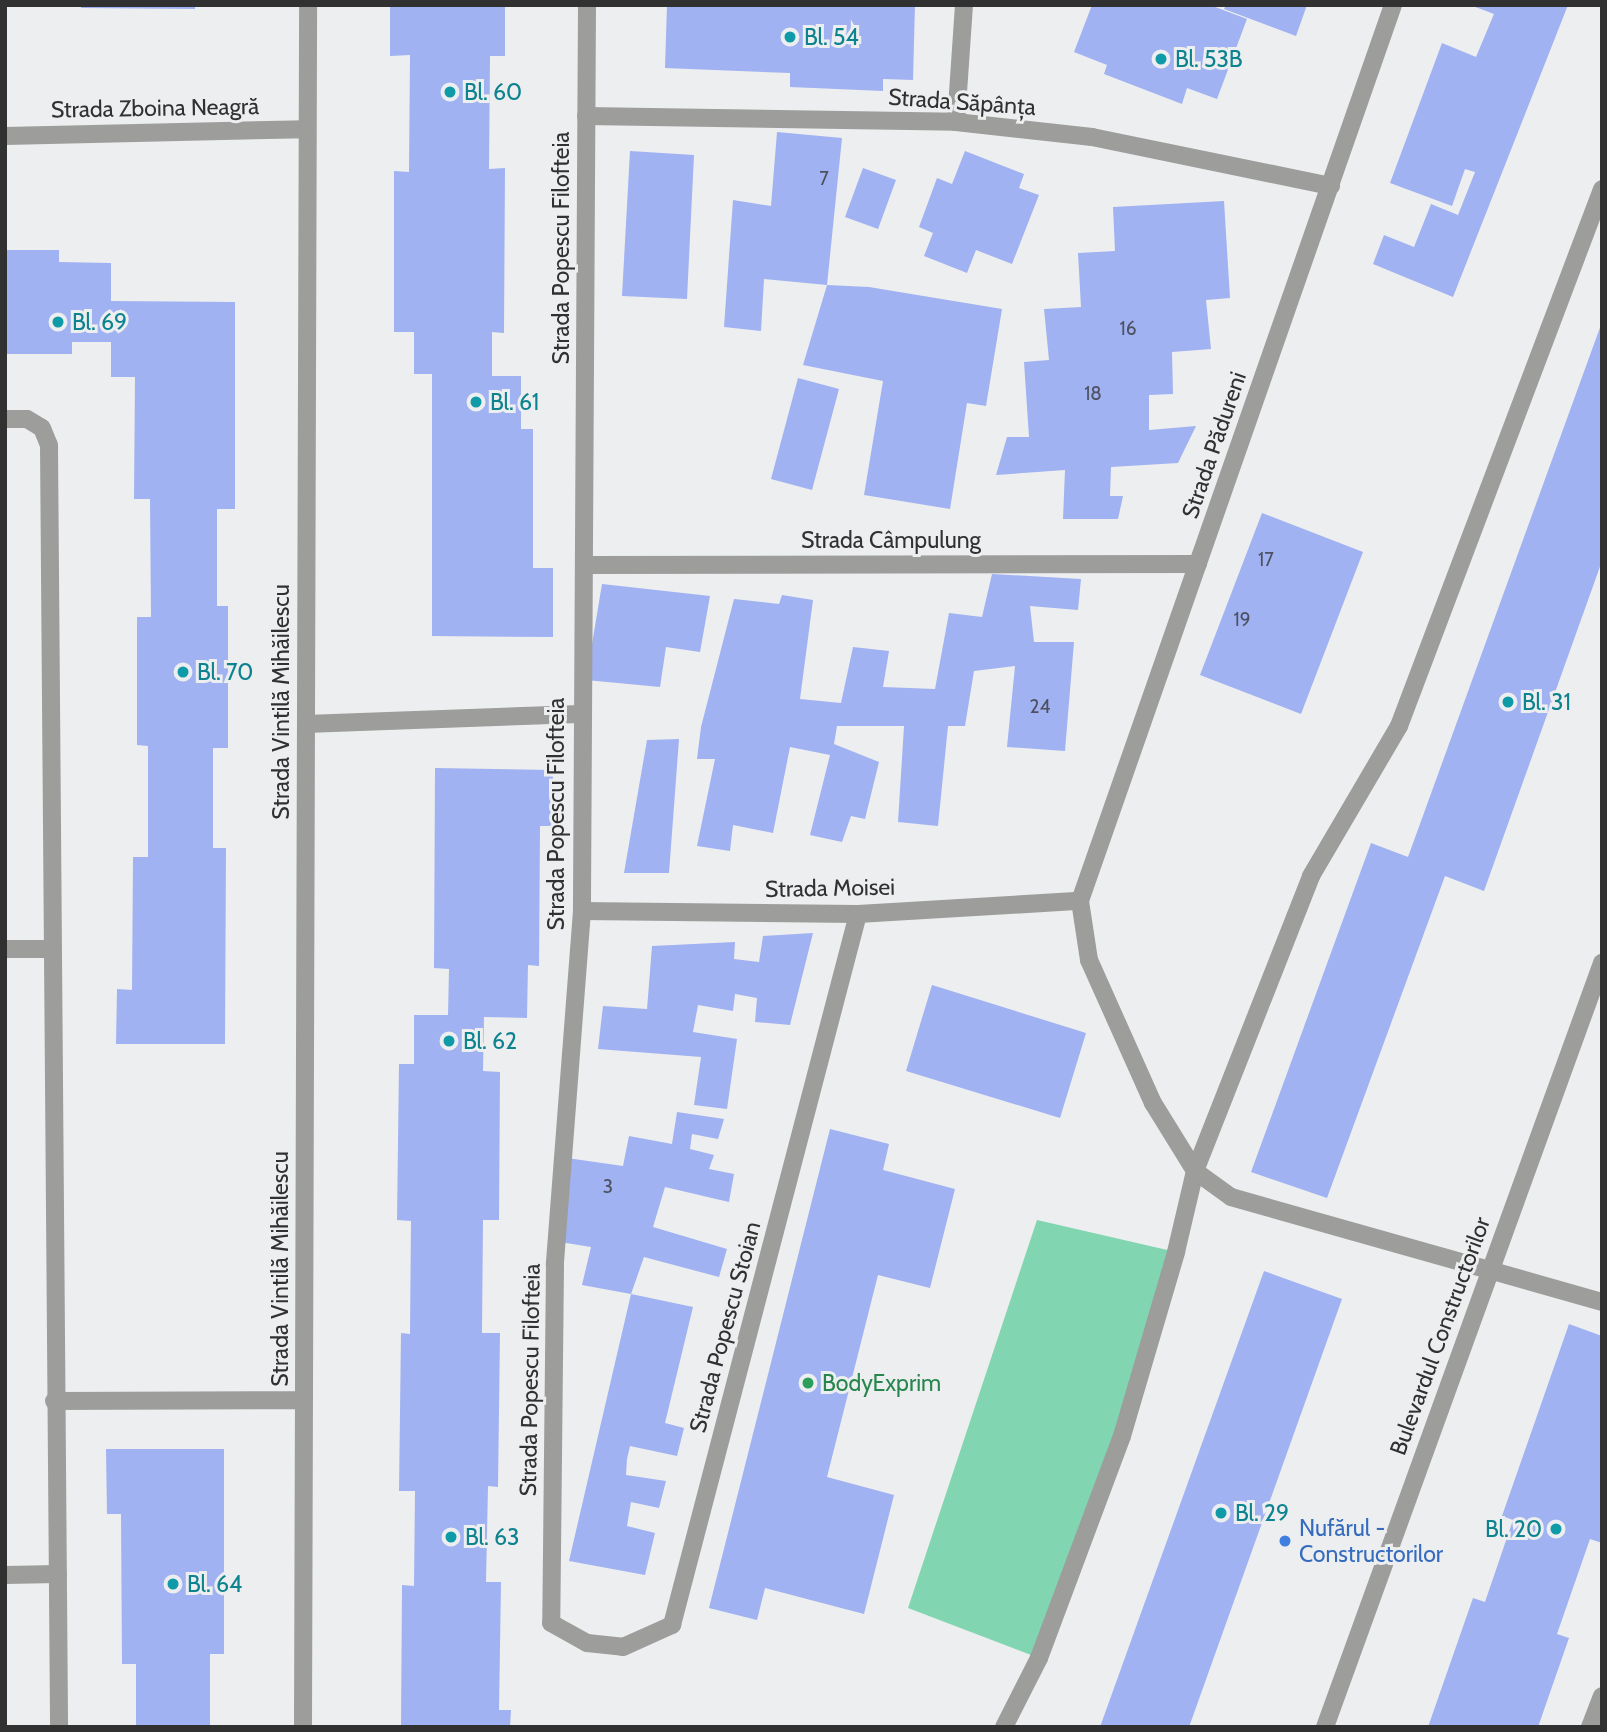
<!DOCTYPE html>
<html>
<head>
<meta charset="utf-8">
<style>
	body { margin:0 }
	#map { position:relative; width:1607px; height:1732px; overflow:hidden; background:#edeeef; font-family:Cabin,sans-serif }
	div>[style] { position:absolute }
	.green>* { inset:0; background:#82d5b1 }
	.building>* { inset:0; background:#a0b2f1 }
	.service>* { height:18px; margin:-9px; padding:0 9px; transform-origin:9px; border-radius:9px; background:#9d9d9c }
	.minor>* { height:18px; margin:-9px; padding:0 9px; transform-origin:9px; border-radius:9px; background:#9d9d9c }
	.tertiary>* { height:18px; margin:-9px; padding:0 9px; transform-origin:9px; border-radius:9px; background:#9d9d9c }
	.dots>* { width:19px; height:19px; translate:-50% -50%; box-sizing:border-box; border:4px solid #edeeef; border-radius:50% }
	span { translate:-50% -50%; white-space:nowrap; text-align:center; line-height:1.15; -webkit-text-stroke:6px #edeeef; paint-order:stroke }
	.number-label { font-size:19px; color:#4d5162 }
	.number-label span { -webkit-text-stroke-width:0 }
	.culture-label { font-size:23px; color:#0d838f }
	.left { translate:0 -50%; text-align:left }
	.right { translate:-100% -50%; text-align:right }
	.street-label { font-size:23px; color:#313132 }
	.leisure-label { font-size:23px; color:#27864d }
	.shop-label { font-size:23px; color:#366cbe }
	.frame { position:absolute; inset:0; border:7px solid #313132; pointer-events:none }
</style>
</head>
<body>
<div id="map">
	<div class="green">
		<i style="clip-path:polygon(1037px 1220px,1176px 1252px,1039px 1658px,908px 1608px)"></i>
	</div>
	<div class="building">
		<i style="clip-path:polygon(81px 5px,195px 5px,195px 9px,81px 8px)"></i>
		<i style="clip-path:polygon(390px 5px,505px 5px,505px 56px,490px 56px,489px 169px,505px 168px,504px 333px,492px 332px,492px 376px,521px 376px,521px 429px,533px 429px,533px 568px,553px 568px,553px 637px,432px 636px,432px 374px,414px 374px,414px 332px,394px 332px,394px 171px,409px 172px,410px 55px,390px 56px)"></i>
		<i style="clip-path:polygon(667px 5px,915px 5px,913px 80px,883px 79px,883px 91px,790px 87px,790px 73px,665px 68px)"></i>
		<i style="clip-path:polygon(1092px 5px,1210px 5px,1247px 19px,1217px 99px,1187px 88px,1182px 104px,1104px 74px,1107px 65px,1074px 52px)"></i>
		<i style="clip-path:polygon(1226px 5px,1307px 5px,1296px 36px,1224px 9px)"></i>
		<i style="clip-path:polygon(1470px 5px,1568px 5px,1453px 297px,1373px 264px,1384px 235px,1414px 247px,1431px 204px,1458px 215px,1475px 172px,1465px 169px,1452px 206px,1390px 183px,1442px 43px,1476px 57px,1494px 14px)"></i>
		<i style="clip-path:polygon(777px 132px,842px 138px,827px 285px,764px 279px,761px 331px,724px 327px,733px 200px,771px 206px)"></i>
		<i style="clip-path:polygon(630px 151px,694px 155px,687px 299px,622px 296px)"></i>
		<i style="clip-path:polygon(965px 151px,1024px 174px,1019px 188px,1039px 195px,1012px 264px,976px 250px,967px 273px,924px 256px,933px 233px,919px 227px,937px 178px,952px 184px)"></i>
		<i style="clip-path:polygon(863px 168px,896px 180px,878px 229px,845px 217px)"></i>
		<i style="clip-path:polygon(1224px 201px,1230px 298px,1206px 300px,1211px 349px,1172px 352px,1173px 394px,1149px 395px,1149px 430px,1196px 426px,1178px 463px,1111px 467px,1110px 496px,1123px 496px,1118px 519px,1063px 519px,1065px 470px,996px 475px,1007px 437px,1029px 437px,1024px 362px,1049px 360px,1044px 309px,1081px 307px,1078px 253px,1115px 251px,1113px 207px)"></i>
		<i style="clip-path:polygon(5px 250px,59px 250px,59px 262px,111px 263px,111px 301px,235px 302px,235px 509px,217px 509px,217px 606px,228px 606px,228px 748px,213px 748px,213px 848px,226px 848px,225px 1044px,116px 1044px,117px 989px,132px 990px,133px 857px,148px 857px,148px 746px,137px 745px,137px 617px,151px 617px,150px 499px,134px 499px,135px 377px,111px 377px,111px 342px,72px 342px,72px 354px,5px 354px)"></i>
		<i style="clip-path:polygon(827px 285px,869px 287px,1002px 309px,986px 406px,967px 403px,950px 509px,864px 495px,883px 381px,803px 365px)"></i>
		<i style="clip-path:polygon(1602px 322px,1602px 561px,1484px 891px,1445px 876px,1327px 1198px,1251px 1172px,1371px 843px,1408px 857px)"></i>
		<i style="clip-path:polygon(798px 378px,839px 389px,812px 490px,771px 479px)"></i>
		<i style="clip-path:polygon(1262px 513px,1363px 552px,1301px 714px,1200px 675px)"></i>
		<i style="clip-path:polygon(992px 574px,1081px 579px,1078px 610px,1030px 606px,1034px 642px,1074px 642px,1065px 751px,1007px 747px,1015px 666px,974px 671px,965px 726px,948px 726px,938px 826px,898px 822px,904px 726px,837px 726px,834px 744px,879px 762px,865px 819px,851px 816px,842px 842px,810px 835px,830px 755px,790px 747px,773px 833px,733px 825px,730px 851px,697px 846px,715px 759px,697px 759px,701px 727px,734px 599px,779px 604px,782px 595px,813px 600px,800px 699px,841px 703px,853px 647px,889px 651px,883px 687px,935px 689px,949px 613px,982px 617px)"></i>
		<i style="clip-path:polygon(602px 584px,710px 596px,700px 652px,666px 647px,660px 687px,586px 680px)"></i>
		<i style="clip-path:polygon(679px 739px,669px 873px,624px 873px,647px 740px)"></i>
		<i style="clip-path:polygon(435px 768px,553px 770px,552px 826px,540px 826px,539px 966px,528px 965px,527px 1018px,484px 1017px,483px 1071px,500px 1072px,499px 1220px,483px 1220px,482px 1333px,500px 1333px,498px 1487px,488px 1486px,486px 1582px,501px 1582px,499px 1710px,511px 1710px,510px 1727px,401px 1727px,402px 1585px,414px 1586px,415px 1491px,399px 1491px,401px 1333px,410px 1334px,411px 1221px,397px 1220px,399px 1064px,414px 1064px,414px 1015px,448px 1015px,449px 969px,434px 968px)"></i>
		<i style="clip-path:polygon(813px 933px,790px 1025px,755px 1022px,757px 998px,735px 994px,733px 1011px,698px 1005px,693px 1032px,737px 1039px,727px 1109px,694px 1105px,701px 1057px,598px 1049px,603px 1006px,647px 1009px,652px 946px,735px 942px,734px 959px,759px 962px,763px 936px)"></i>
		<i style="clip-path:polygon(932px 985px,1086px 1033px,1060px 1118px,906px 1071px)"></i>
		<i style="clip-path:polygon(677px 1112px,724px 1119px,718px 1139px,692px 1134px,690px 1149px,714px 1155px,709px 1169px,734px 1174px,729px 1202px,665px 1187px,653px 1227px,727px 1249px,719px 1277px,644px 1257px,631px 1294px,582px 1285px,591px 1247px,560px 1242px,567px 1158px,623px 1166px,629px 1136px,672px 1144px)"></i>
		<i style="clip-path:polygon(830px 1129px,889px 1144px,883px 1170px,955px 1189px,930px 1288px,878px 1275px,827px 1477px,894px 1495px,864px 1614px,765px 1588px,757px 1620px,709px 1608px)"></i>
		<i style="clip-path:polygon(1264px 1271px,1342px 1299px,1189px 1727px,1100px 1727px)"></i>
		<i style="clip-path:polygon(631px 1294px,693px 1307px,665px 1423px,684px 1428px,677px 1456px,630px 1446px,627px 1459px,626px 1475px,666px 1481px,659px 1508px,631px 1502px,627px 1526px,655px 1533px,645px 1575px,569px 1561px)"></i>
		<i style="clip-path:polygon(1569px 1324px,1602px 1336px,1602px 1543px,1590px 1539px,1557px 1634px,1569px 1638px,1538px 1727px,1428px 1727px,1473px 1598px,1485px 1602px,1513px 1520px,1502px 1516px)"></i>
		<i style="clip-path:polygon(106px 1449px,224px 1449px,224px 1654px,210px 1654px,210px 1727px,136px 1727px,136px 1664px,122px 1664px,121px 1514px,107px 1514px)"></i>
	</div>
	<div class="service">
		<i style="left:587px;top:5px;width:906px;rotate:90.32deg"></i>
		<i style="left:582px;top:911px;width:355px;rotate:94.4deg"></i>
		<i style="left:555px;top:1265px;width:358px;rotate:90.6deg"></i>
		<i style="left:551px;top:1623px;width:41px;rotate:29.1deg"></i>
		<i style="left:587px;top:1643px;width:36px;rotate:6deg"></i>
		<i style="left:623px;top:1647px;width:54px;rotate:-24.2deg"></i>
		<i style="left:956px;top:122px;width:117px;rotate:-86.1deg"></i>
		<i style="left:5px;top:419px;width:22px"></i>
		<i style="left:27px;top:419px;width:17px;rotate:31deg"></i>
		<i style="left:42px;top:428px;width:18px;rotate:68deg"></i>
		<i style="left:49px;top:445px;width:1282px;rotate:89.55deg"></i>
		<i style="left:306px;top:724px;width:274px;rotate:-2.1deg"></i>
		<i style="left:5px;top:949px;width:47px"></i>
		<i style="left:54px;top:1401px;width:250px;rotate:-0.2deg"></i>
		<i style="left:5px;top:1575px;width:53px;rotate:-1.1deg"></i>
		<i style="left:1004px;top:1727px;width:77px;rotate:-63.1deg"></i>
		<i style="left:1039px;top:1658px;width:237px;rotate:-69.5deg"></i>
		<i style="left:1122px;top:1436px;width:192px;rotate:-73.6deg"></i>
		<i style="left:1176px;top:1252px;width:83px;rotate:-76.8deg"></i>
		<i style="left:1195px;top:1171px;width:317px;rotate:-68.5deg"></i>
		<i style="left:1311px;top:876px;width:174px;rotate:-59.6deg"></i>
		<i style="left:1399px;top:726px;width:574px;rotate:-69.29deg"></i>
		<i style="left:1590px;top:1727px;width:33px;rotate:-69deg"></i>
	</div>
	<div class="minor">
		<i style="left:1393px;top:5px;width:949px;rotate:109.26deg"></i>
		<i style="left:1080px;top:901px;width:60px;rotate:81.3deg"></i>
		<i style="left:1089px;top:960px;width:157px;rotate:65.9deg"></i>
		<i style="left:1153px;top:1103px;width:80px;rotate:58.3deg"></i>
		<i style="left:1195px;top:1171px;width:44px;rotate:35.8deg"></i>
		<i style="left:1231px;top:1197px;width:386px;rotate:15.8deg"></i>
		<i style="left:586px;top:116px;width:370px;rotate:0.9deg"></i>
		<i style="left:956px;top:122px;width:137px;rotate:6.3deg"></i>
		<i style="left:1092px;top:137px;width:244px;rotate:11.6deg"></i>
		<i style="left:5px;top:136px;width:301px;rotate:-1.3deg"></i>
		<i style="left:585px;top:565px;width:613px;rotate:-0.09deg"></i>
		<i style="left:582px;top:911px;width:276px;rotate:0.6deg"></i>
		<i style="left:858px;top:914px;width:222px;rotate:-3.4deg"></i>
		<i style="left:672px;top:1625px;width:735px;rotate:-75.34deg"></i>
		<i style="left:303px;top:1727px;width:1722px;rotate:-89.83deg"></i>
	</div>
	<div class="tertiary">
		<i style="left:1325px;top:1727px;width:813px;rotate:-70.07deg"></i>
	</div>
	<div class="dots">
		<i style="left:790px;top:37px;background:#0f9aa8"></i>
		<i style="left:1161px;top:59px;background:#0f9aa8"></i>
		<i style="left:450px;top:92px;background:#0f9aa8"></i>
		<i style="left:58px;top:322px;background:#0f9aa8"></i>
		<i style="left:476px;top:402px;background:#0f9aa8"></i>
		<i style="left:183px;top:672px;background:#0f9aa8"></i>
		<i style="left:1508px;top:702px;background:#0f9aa8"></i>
		<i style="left:449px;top:1041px;background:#0f9aa8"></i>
		<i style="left:808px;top:1383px;background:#2e9e5b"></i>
		<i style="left:1221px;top:1513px;background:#0f9aa8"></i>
		<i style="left:1556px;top:1529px;background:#0f9aa8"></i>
		<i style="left:451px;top:1537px;background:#0f9aa8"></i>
		<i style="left:1285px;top:1541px;background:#3f7fe0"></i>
		<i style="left:173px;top:1584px;background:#0f9aa8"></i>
	</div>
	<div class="number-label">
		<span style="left:824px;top:179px">7</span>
		<span style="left:1128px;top:329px">16</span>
		<span style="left:1093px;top:394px">18</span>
		<span style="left:1266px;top:560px">17</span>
		<span style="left:1242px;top:620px">19</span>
		<span style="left:1040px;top:707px">24</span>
		<span style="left:608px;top:1187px">3</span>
	</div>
	<div class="culture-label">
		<span class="left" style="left:804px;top:37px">Bl. 54</span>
		<span class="left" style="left:1175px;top:59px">Bl. 53B</span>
		<span class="left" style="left:464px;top:92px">Bl. 60</span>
		<span class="left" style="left:72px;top:322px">Bl. 69</span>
		<span class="left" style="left:490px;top:402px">Bl. 61</span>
		<span class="left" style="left:197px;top:672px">Bl. 70</span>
		<span class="left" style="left:1522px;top:702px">Bl. 31</span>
		<span class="left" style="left:463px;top:1041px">Bl. 62</span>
		<span class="left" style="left:1235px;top:1513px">Bl. 29</span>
		<span class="right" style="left:1542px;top:1529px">Bl. 20</span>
		<span class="left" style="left:465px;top:1537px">Bl. 63</span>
		<span class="left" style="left:187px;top:1584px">Bl. 64</span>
	</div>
	<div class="street-label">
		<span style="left:962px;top:102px;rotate:4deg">Strada Săpânța</span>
		<span style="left:155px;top:108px;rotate:-1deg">Strada Zboina Neagră</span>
		<span style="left:561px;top:248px;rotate:-90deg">Strada Popescu Filofteia</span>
		<span style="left:1214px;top:445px;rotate:-71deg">Strada Pădureni</span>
		<span style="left:891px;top:540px">Strada Câmpulung</span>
		<span style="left:281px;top:702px;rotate:-90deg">Strada Vintilă Mihăilescu</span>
		<span style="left:556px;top:814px;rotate:-90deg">Strada Popescu Filofteia</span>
		<span style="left:830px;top:888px;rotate:-1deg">Strada Moisei</span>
		<span style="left:280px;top:1269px;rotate:-90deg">Strada Vintilă Mihăilescu</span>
		<span style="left:725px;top:1327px;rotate:-75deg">Strada Popescu Stoian</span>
		<span style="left:1440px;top:1336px;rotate:-70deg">Bulevardul Constructorilor</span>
		<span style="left:530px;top:1380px;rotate:-89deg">Strada Popescu Filofteia</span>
	</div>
	<div class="leisure-label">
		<span class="left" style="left:822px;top:1383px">BodyExprim</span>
	</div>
	<div class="shop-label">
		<span class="left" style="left:1299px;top:1541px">Nufărul -<br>Constructorilor</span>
	</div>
	<div class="frame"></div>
</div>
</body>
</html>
